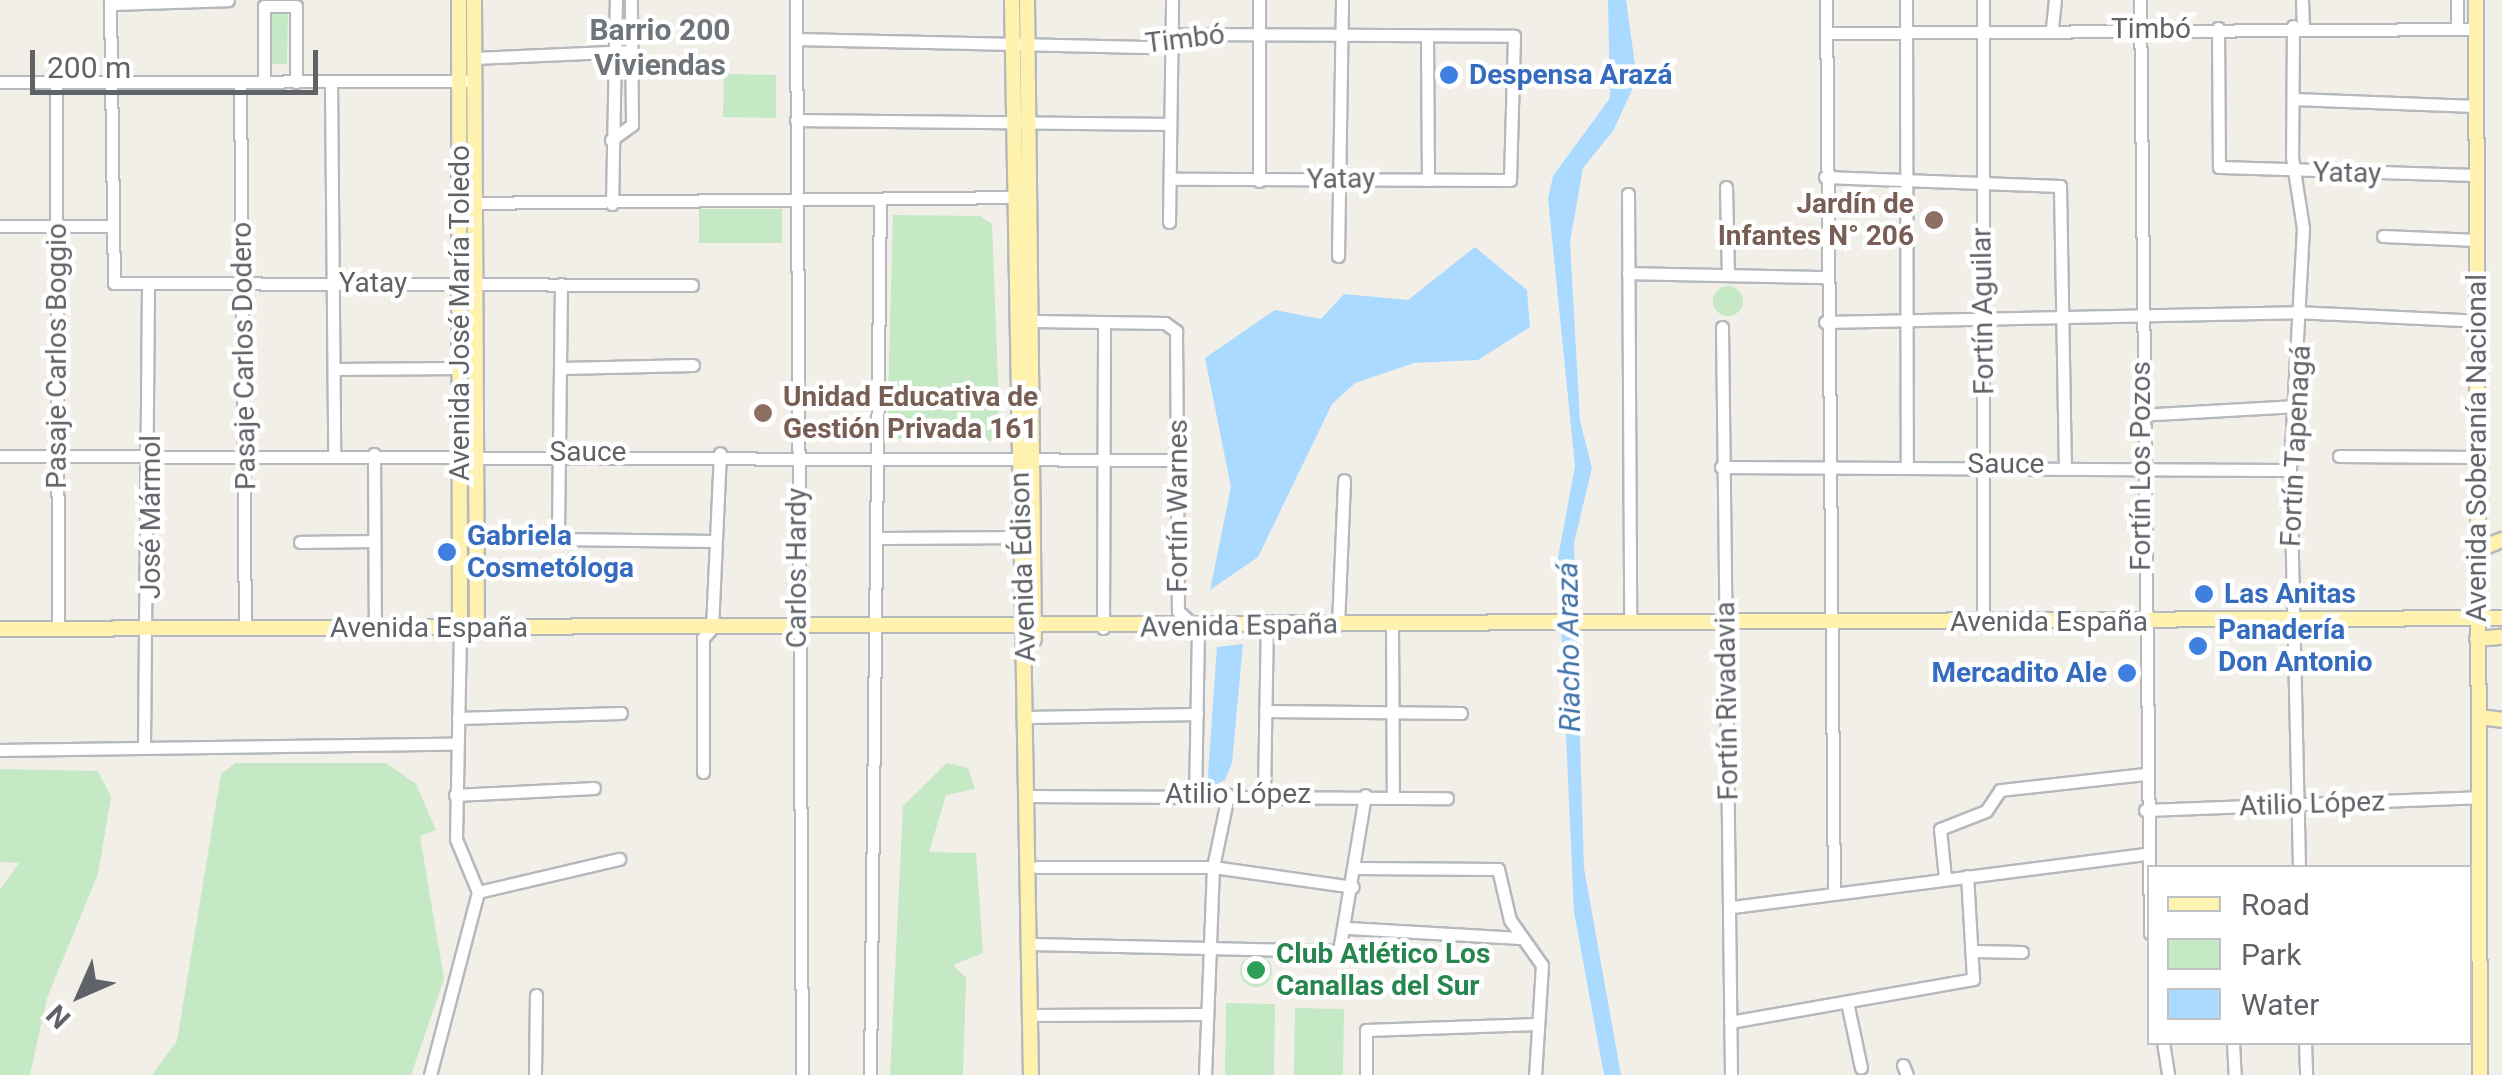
<!DOCTYPE html>
<html>
<head>
<meta charset="utf-8">
<style>
	body { margin:0 }
	#map { position:relative; width:2502px; height:1075px; overflow:hidden; background:#f1efe8; font-family:Roboto,sans-serif }
	div>[style] { position:absolute }
	.green>* { inset:0; background:#c5e8c5 }
	.round { border-radius:50% }
	.water>* { inset:0; background:#aadaff }
	.roads { filter:drop-shadow(2px 0 #b5b8bc) drop-shadow(-2px 0 #b5b8bc) drop-shadow(0 2px #b5b8bc) drop-shadow(0 -2px #b5b8bc) }
	.minor>* { height:11px; margin:-5.5px; padding:0 5.5px; transform-origin:5.5px; border-radius:5.5px; background:#fff }
	.major>* { height:14px; margin:-7px; padding:0 7px; transform-origin:7px; border-radius:7px; background:#fff2af }
	.dots>* { width:28px; height:28px; translate:-50% -50%; box-sizing:border-box; border:5px solid #fff; border-radius:50% }
	span { translate:-50% -50%; white-space:nowrap; text-align:center; line-height:1.15; -webkit-text-stroke:9px #fff; paint-order:stroke }
	.street-label { font-size:28px; color:#5f6368 }
	.shop-label { font-size:28px; color:#366cbe; font-weight:700 }
	.left { translate:0 -50%; text-align:left }
	.right { translate:-100% -50%; text-align:right }
	.education-label { font-size:28px; color:#785e54; font-weight:700 }
	.leisure-label { font-size:28px; color:#27864d; font-weight:700 }
	.neighbourhood-label { font-size:30px; color:#70757a; font-weight:700 }
	.water-label { font-size:30px; color:#4174aa; font-style:italic }
	.legend { position:absolute; left:2147px; top:865px; width:325px; height:180px; box-sizing:border-box; background:#fff; border:2px solid #bfc1c3; margin:0; padding:12px 18px; list-style:none; font-size:30px; color:#5f6368 }
	.legend li { display:flex; align-items:center; gap:20px; height:50px }
	.legend b { width:50px; border:2px solid #bfc1c3 }
	.north { position:absolute; left:30px; top:945px; width:100px; height:100px; -webkit-text-stroke:8px #fff; paint-order:stroke; rotate:225deg; font-size:28px; font-weight:700; line-height:40px; text-align:center; color:#5f6368 }
	.north::after { content:''; display:block; margin:auto; width:35px; height:45px; background:#5f6368; clip-path:polygon(50% 0,100% 100%,50% 72%,0 100%) }
	.scale { position:absolute; left:30px; top:50px; width:288px; height:45px; box-sizing:border-box; border:5px solid #5f6368; border-top:0; padding-left:12px; font-size:30px; line-height:35px; white-space:nowrap; color:#5f6368; -webkit-text-stroke:8px #fff; paint-order:stroke }
</style>
</head>
<body>
<div id="map">
	<div class="green">
		<i style="clip-path:polygon(269px 12px,288px 12px,287px 64px,268px 64px)"></i>
		<i style="clip-path:polygon(724px 74px,776px 75px,776px 118px,723px 117px)"></i>
		<i style="clip-path:polygon(699px 209px,782px 209px,782px 243px,699px 243px)"></i>
		<i style="clip-path:polygon(893px 215px,980px 216px,992px 224px,1000px 434px,992px 441px,887px 438px)"></i>
		<i class="round" style="left:1713px;top:286px;width:30px;height:30px"></i>
		<i style="clip-path:polygon(464px 463px,469px 463px,471px 603px,465px 603px)"></i>
		<i style="clip-path:polygon(236px 763px,386px 763px,416px 784px,436px 830px,420px 836px,444px 979px,411px 1075px,152px 1075px,177px 1041px,221px 774px)"></i>
		<i style="clip-path:polygon(947px 763px,968px 768px,975px 789px,946px 795px,929px 852px,976px 853px,983px 953px,953px 965px,966px 978px,963px 1075px,890px 1075px,903px 806px)"></i>
		<i style="clip-path:polygon(0 769px,98px 771px,111px 797px,98px 874px,47px 998px,30px 1075px,0 1075px,0 890px,19px 863px,0 862px)"></i>
		<i class="round" style="left:1240px;top:955px;width:32px;height:32px"></i>
		<i style="clip-path:polygon(1226px 1003px,1275px 1004px,1274px 1075px,1225px 1075px)"></i>
		<i style="clip-path:polygon(1295px 1008px,1344px 1009px,1343px 1075px,1294px 1075px)"></i>
	</div>
	<div class="water">
		<i style="clip-path:polygon(1608px 0,1626px 0,1637px 79px,1613px 131px,1583px 168px,1570px 242px,1580px 421px,1592px 468px,1574px 543px,1584px 868px,1621px 1075px,1604px 1075px,1574px 912px,1558px 558px,1575px 466px,1548px 199px,1553px 176px,1610px 98px)"></i>
		<i style="clip-path:polygon(1475px 247px,1527px 290px,1530px 327px,1478px 360px,1414px 363px,1355px 383px,1332px 404px,1258px 557px,1210px 590px,1231px 487px,1205px 358px,1275px 310px,1321px 319px,1344px 294px,1408px 300px)"></i>
		<i style="clip-path:polygon(1243px 644px,1232px 763px,1225px 780px,1207px 789px,1217px 647px)"></i>
	</div>
	<div class="roads">
		<div class="minor">
			<i style="left:110px;top:0;width:283px;rotate:89.2deg"></i>
			<i style="left:114px;top:283px;width:578px;rotate:0.2deg"></i>
			<i style="left:796px;top:0;width:1075px;rotate:89.68deg"></i>
			<i style="left:1259px;top:0;width:181px;rotate:90deg"></i>
			<i style="left:1826px;top:0;width:893px;rotate:89.49deg"></i>
			<i style="left:1906px;top:0;width:463px;rotate:89.9deg"></i>
			<i style="left:1983px;top:0;width:623px;rotate:90deg"></i>
			<i style="left:2140px;top:0;width:933px;rotate:89.39deg"></i>
			<i style="left:2302px;top:0;width:26px;rotate:88deg"></i>
			<i style="left:2457px;top:0;width:28px;rotate:90deg"></i>
			<i style="left:110px;top:4px;width:118px;rotate:-1.9deg"></i>
			<i style="left:2293px;top:26px;width:131px;rotate:90.4deg"></i>
			<i style="left:2292px;top:157px;width:72px;rotate:81.2deg"></i>
			<i style="left:2303px;top:228px;width:242px;rotate:93.1deg"></i>
			<i style="left:2290px;top:470px;width:398px;rotate:88.7deg"></i>
			<i style="left:2052px;top:28px;width:28px;rotate:-84deg"></i>
			<i style="left:2218px;top:28px;width:139px;rotate:89.6deg"></i>
			<i style="left:2219px;top:167px;width:258px;rotate:1.8deg"></i>
			<i style="left:1826px;top:33px;width:650px;rotate:-0.35deg"></i>
			<i style="left:1427px;top:38px;width:142px;rotate:89.6deg"></i>
			<i style="left:796px;top:39px;width:360px;rotate:1.3deg"></i>
			<i style="left:1156px;top:47px;width:31px;rotate:-25deg"></i>
			<i style="left:1184px;top:34px;width:330px;rotate:0.3deg"></i>
			<i style="left:1514px;top:36px;width:144px;rotate:91.6deg"></i>
			<i style="left:1510px;top:180px;width:338px;rotate:-179.8deg"></i>
			<i style="left:474px;top:58px;width:158px;rotate:-2.5deg"></i>
			<i style="left:0;top:82px;width:466px;rotate:-0.1deg"></i>
			<i style="left:56px;top:82px;width:547px;rotate:89.79deg"></i>
			<i style="left:264px;top:82px;width:76px;rotate:-90deg"></i>
			<i style="left:264px;top:6px;width:32px"></i>
			<i style="left:296px;top:6px;width:76px;rotate:90deg"></i>
			<i style="left:331px;top:82px;width:372px;rotate:89.5deg"></i>
			<i style="left:240px;top:83px;width:546px;rotate:89.48deg"></i>
			<i style="left:2293px;top:99px;width:183px;rotate:2.2deg"></i>
			<i style="left:796px;top:120px;width:372px;rotate:0.6deg"></i>
			<i style="left:611px;top:140px;width:26px;rotate:-36deg"></i>
			<i style="left:632px;top:125px;width:125px;rotate:-90.5deg"></i>
			<i style="left:1825px;top:177px;width:235px;rotate:2.2deg"></i>
			<i style="left:2060px;top:186px;width:279px;rotate:89deg"></i>
			<i style="left:1726px;top:187px;width:88px;rotate:88.7deg"></i>
			<i style="left:1628px;top:194px;width:426px;rotate:89.7deg"></i>
			<i style="left:469px;top:203px;width:551px;rotate:-0.62deg"></i>
			<i style="left:612px;top:204px;width:204px;rotate:-88.9deg"></i>
			<i style="left:1169px;top:222px;width:222px;rotate:-89.2deg"></i>
			<i style="left:0;top:226px;width:113px"></i>
			<i style="left:2383px;top:236px;width:94px;rotate:2.4deg"></i>
			<i style="left:1338px;top:256px;width:256px;rotate:-89.1deg"></i>
			<i style="left:1628px;top:273px;width:197px;rotate:1.2deg"></i>
			<i style="left:561px;top:284px;width:255px;rotate:90.7deg"></i>
			<i style="left:558px;top:539px;width:155px;rotate:0.7deg"></i>
			<i style="left:1035px;top:321px;width:130px;rotate:0.9deg"></i>
			<i style="left:1165px;top:323px;width:14px;rotate:36deg"></i>
			<i style="left:1176px;top:331px;width:280px;rotate:89.6deg"></i>
			<i style="left:1178px;top:611px;width:27px;rotate:42deg"></i>
			<i style="left:1198px;top:629px;width:164px;rotate:91deg"></i>
			<i style="left:1825px;top:322px;width:471px;rotate:-1.2deg"></i>
			<i style="left:2296px;top:312px;width:181px;rotate:2.8deg"></i>
			<i style="left:1722px;top:327px;width:748px;rotate:89.31deg"></i>
			<i style="left:563px;top:368px;width:130px;rotate:-1.3deg"></i>
			<i style="left:334px;top:369px;width:126px;rotate:-0.5deg"></i>
			<i style="left:2139px;top:415px;width:157px;rotate:-3.3deg"></i>
			<i style="left:374px;top:454px;width:174px;rotate:89.7deg"></i>
			<i style="left:0;top:456px;width:1177px;rotate:0.19deg"></i>
			<i style="left:2339px;top:456px;width:138px;rotate:0.4deg"></i>
			<i style="left:1721px;top:467px;width:569px;rotate:0.3deg"></i>
			<i style="left:882px;top:538px;width:146px;rotate:-0.4deg"></i>
			<i style="left:300px;top:542px;width:73px;rotate:-0.8deg"></i>
			<i style="left:1392px;top:624px;width:170px;rotate:89.7deg"></i>
			<i style="left:1338px;top:625px;width:145px;rotate:-87.6deg"></i>
			<i style="left:1103px;top:628px;width:306px;rotate:-89.8deg"></i>
			<i style="left:1265px;top:711px;width:196px;rotate:0.6deg"></i>
			<i style="left:1028px;top:717px;width:169px;rotate:-1deg"></i>
			<i style="left:458px;top:718px;width:163px;rotate:-1.8deg"></i>
			<i style="left:144px;top:747px;width:464px;rotate:-89.5deg"></i>
			<i style="left:0;top:750px;width:457px;rotate:-0.8deg"></i>
			<i style="left:703px;top:772px;width:134px;rotate:-90deg"></i>
			<i style="left:703px;top:638px;width:13px;rotate:-48deg"></i>
			<i style="left:712px;top:628px;width:175px;rotate:-87.4deg"></i>
			<i style="left:1264px;top:792px;width:167px;rotate:-89deg"></i>
			<i style="left:455px;top:795px;width:139px;rotate:-2.9deg"></i>
			<i style="left:1028px;top:796px;width:419px;rotate:0.3deg"></i>
			<i style="left:2145px;top:810px;width:334px;rotate:-2.2deg"></i>
			<i style="left:1037px;top:867px;width:176px"></i>
			<i style="left:1213px;top:867px;width:141px;rotate:8.1deg"></i>
			<i style="left:1355px;top:868px;width:143px;rotate:0.4deg"></i>
			<i style="left:1498px;top:869px;width:52px;rotate:76.8deg"></i>
			<i style="left:1510px;top:920px;width:55px;rotate:54.6deg"></i>
			<i style="left:1542px;top:965px;width:110px;rotate:93.6deg"></i>
			<i style="left:1945px;top:878px;width:49px;rotate:-95.8deg"></i>
			<i style="left:1940px;top:829px;width:49px;rotate:-21.4deg"></i>
			<i style="left:1986px;top:811px;width:25px;rotate:-56deg"></i>
			<i style="left:2000px;top:790px;width:145px;rotate:-6.3deg"></i>
			<i style="left:478px;top:892px;width:145px;rotate:-13.2deg"></i>
			<i style="left:1732px;top:907px;width:415px;rotate:-7.3deg"></i>
			<i style="left:1348px;top:928px;width:172px;rotate:3.3deg"></i>
			<i style="left:1031px;top:944px;width:308px;rotate:1.3deg"></i>
			<i style="left:1339px;top:951px;width:158px;rotate:-80.5deg"></i>
			<i style="left:1975px;top:951px;width:47px;rotate:1.2deg"></i>
			<i style="left:1847px;top:1002px;width:67px;rotate:78deg"></i>
			<i style="left:1037px;top:1015px;width:168px;rotate:-0.3deg"></i>
			<i style="left:1730px;top:1022px;width:247px;rotate:-10deg"></i>
			<i style="left:1973px;top:979px;width:103px;rotate:-93.3deg"></i>
			<i style="left:2163px;top:1042px;width:33px;rotate:81deg"></i>
			<i style="left:2233px;top:1042px;width:33px;rotate:87deg"></i>
			<i style="left:2305px;top:1042px;width:33px;rotate:88deg"></i>
			<i style="left:1903px;top:1065px;width:11px;rotate:68deg"></i>
			<i style="left:430px;top:1075px;width:189px;rotate:-75.3deg"></i>
			<i style="left:478px;top:892px;width:57px;rotate:-112.5deg"></i>
			<i style="left:456px;top:839px;width:212px;rotate:-88.9deg"></i>
			<i style="left:535px;top:1075px;width:80px;rotate:-89.3deg"></i>
			<i style="left:870px;top:1075px;width:875px;rotate:-89.35deg"></i>
			<i style="left:1205px;top:1075px;width:208px;rotate:-87.8deg"></i>
			<i style="left:1213px;top:867px;width:74px;rotate:-78.2deg"></i>
			<i style="left:1366px;top:1075px;width:45px;rotate:-90deg"></i>
			<i style="left:1366px;top:1030px;width:171px;rotate:-2deg"></i>
		</div>
		<div class="major">
			<i style="left:459px;top:0;width:627px;rotate:89.91deg"></i>
			<i style="left:474px;top:0;width:627px;rotate:89.73deg"></i>
			<i style="left:1012px;top:0;width:1075px;rotate:88.99deg"></i>
			<i style="left:1027px;top:0;width:639px;rotate:89.37deg"></i>
			<i style="left:2476px;top:0;width:1075px;rotate:89.79deg"></i>
			<i style="left:2478px;top:550px;width:26px;rotate:-23deg"></i>
			<i style="left:0;top:629px;width:2502px;rotate:-0.25deg"></i>
			<i style="left:2477px;top:639px;width:25px;rotate:-5deg"></i>
			<i style="left:2479px;top:717px;width:23px;rotate:7deg"></i>
		</div>
	</div>
	<div class="dots">
		<i style="left:1449px;top:75px;background:#3f7fe0"></i>
		<i style="left:1934px;top:220px;background:#8d6e63"></i>
		<i style="left:763px;top:413px;background:#8d6e63"></i>
		<i style="left:447px;top:552px;background:#3f7fe0"></i>
		<i style="left:2204px;top:594px;background:#3f7fe0"></i>
		<i style="left:2198px;top:646px;background:#3f7fe0"></i>
		<i style="left:2127px;top:673px;background:#3f7fe0"></i>
		<i style="left:1256px;top:970px;background:#2e9e5b"></i>
	</div>
	<div class="street-label">
		<span style="left:2151px;top:29px">Timbó</span>
		<span style="left:1185px;top:39px;rotate:-7deg">Timbó</span>
		<span style="left:2347px;top:173px;rotate:1deg">Yatay</span>
		<span style="left:1341px;top:179px;rotate:-1deg">Yatay</span>
		<span style="left:373px;top:283px">Yatay</span>
		<span style="left:1983px;top:311px;rotate:-91deg">Fortín Aguilar</span>
		<span style="left:460px;top:313px;rotate:-90deg">Avenida José María Toledo</span>
		<span style="left:57px;top:356px;rotate:-90deg">Pasaje Carlos Boggio</span>
		<span style="left:244px;top:356px;rotate:-91deg">Pasaje Carlos Dodero</span>
		<span style="left:2296px;top:446px;rotate:-87deg">Fortín Tapenagá</span>
		<span style="left:2477px;top:448px;rotate:-90deg">Avenida Soberanía Nacional</span>
		<span style="left:588px;top:452px">Sauce</span>
		<span style="left:2006px;top:464px">Sauce</span>
		<span style="left:2141px;top:466px;rotate:-90deg">Fortín Los Pozos</span>
		<span style="left:1178px;top:506px;rotate:-90deg">Fortín Warnes</span>
		<span style="left:151px;top:517px;rotate:-90deg">José Mármol</span>
		<span style="left:1023px;top:567px;rotate:-92deg">Avenida Édison</span>
		<span style="left:797px;top:568px;rotate:-90deg">Carlos Hardy</span>
		<span style="left:2049px;top:622px">Avenida España</span>
		<span style="left:1239px;top:626px;rotate:-1deg">Avenida España</span>
		<span style="left:429px;top:628px">Avenida España</span>
		<span style="left:1727px;top:701px;rotate:-91deg">Fortín Rivadavia</span>
		<span style="left:1238px;top:794px">Atilio López</span>
		<span style="left:2312px;top:804px;rotate:-2deg">Atilio López</span>
	</div>
	<div class="shop-label">
		<span class="left" style="left:1469px;top:75px">Despensa Arazá</span>
		<span class="left" style="left:467px;top:552px">Gabriela<br>Cosmetóloga</span>
		<span class="left" style="left:2224px;top:594px">Las Anitas</span>
		<span class="left" style="left:2218px;top:646px">Panadería<br>Don Antonio</span>
		<span class="right" style="left:2107px;top:673px">Mercadito Ale</span>
	</div>
	<div class="education-label">
		<span class="right" style="left:1914px;top:220px">Jardín de<br>Infantes N° 206</span>
		<span class="left" style="left:783px;top:413px">Unidad Educativa de<br>Gestión Privada 161</span>
	</div>
	<div class="leisure-label">
		<span class="left" style="left:1276px;top:970px">Club Atlético Los<br>Canallas del Sur</span>
	</div>
	<div class="neighbourhood-label">
		<span style="left:660px;top:47px">Barrio 200<br>Viviendas</span>
	</div>
	<div class="water-label">
		<span style="left:1569px;top:647px;rotate:-91deg">Riacho Arazá</span>
	</div>
	<ul class="legend">
	<li><b style="height:12px;background:#fff2af"></b>Road</li>
	<li><b style="height:28px;background:#c5e8c5"></b>Park</li>
	<li><b style="height:28px;background:#aadaff"></b>Water</li>
	</ul>
	<div class="north">N</div>
	<div class="scale">200 m</div>
</div>
</body>
</html>
